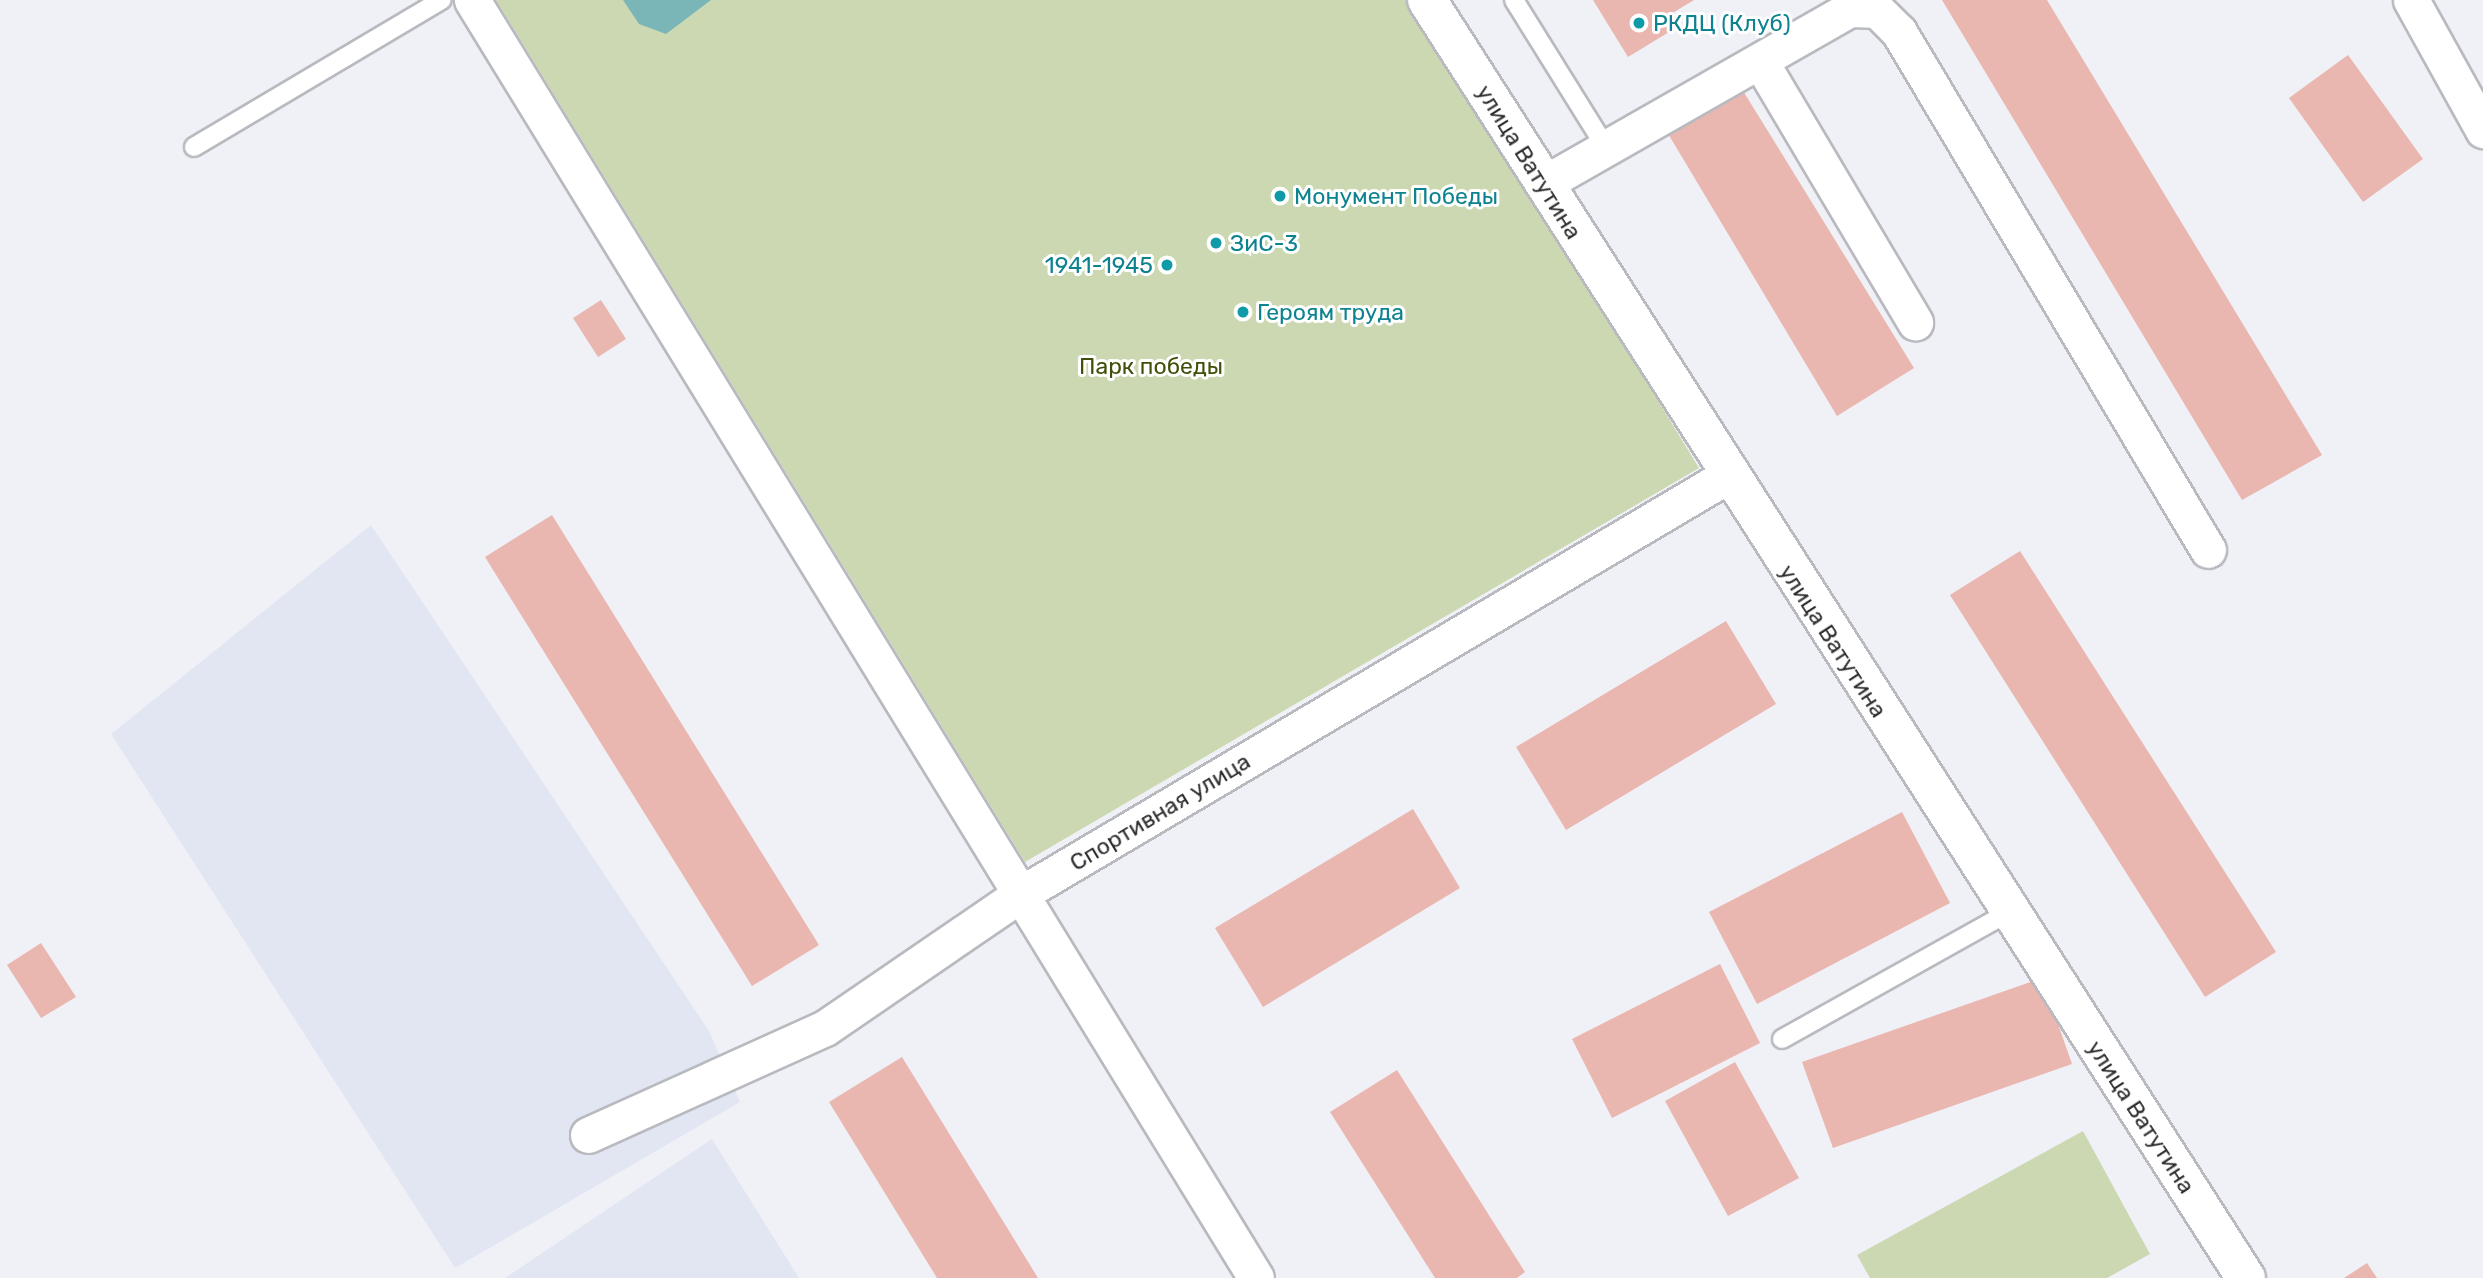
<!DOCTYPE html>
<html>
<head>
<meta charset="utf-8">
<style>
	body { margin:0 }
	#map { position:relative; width:2483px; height:1278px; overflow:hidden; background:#eff1f7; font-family:Rubik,sans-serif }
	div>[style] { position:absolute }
	.built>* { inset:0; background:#e2e6f3 }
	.green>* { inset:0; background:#ccd8b1 }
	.water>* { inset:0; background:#7ab5b8 }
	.building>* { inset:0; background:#eab6b0 }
	.roads { filter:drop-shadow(2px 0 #b8babf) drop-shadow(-2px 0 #b8babf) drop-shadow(0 2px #b8babf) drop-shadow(0 -2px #b8babf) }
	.lane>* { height:18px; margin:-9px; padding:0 9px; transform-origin:9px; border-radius:9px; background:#fff }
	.street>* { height:35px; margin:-17.5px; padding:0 17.5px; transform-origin:17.5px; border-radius:17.5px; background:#fff }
	.secondary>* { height:38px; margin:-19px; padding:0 19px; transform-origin:19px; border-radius:19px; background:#fff }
	.dots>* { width:19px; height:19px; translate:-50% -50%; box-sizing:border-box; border:4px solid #fff; border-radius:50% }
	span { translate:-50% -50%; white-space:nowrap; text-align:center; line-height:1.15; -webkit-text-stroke:6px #fff; paint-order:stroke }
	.culture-label { font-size:23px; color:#0d838f }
	.left { translate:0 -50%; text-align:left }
	.right { translate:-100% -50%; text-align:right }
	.street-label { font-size:23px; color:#2c2d2f }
	.park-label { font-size:23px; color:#404f09 }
</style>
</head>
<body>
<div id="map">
	<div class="built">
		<i style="clip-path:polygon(371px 525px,709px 1031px,740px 1102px,455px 1268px,111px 734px)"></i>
		<i style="clip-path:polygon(712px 1139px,799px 1278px,505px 1278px)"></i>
	</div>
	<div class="green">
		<i style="clip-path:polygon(496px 0,1414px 0,1699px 468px,1025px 862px)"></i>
		<i style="clip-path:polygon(2083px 1131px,2150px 1254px,2107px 1278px,1870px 1278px,1857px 1255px)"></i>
	</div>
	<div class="water">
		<i style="clip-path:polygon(623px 0,711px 0,666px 34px,639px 24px)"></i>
	</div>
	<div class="building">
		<i style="clip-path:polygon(1593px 0,1694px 0,1666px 17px,1674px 29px,1628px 57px)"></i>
		<i style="clip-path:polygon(1942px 0,2047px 0,2322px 455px,2242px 500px)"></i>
		<i style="clip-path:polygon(2348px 55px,2423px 159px,2363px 202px,2289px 98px)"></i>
		<i style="clip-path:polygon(1740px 86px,1914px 368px,1837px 416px,1667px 132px)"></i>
		<i style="clip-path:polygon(601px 300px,626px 339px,598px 357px,573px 318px)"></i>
		<i style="clip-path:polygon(552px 515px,819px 945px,752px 986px,485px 557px)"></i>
		<i style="clip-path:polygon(2020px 551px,2276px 952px,2205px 997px,1950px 595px)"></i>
		<i style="clip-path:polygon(1726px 621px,1776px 704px,1566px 830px,1516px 747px)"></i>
		<i style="clip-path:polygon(1413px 809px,1460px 888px,1263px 1007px,1215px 928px)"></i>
		<i style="clip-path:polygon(1902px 812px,1950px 903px,1757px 1004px,1709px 912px)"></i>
		<i style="clip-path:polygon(41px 943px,76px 997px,41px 1018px,7px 965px)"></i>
		<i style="clip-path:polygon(1720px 964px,1760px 1043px,1612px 1118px,1572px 1039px)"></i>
		<i style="clip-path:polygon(2042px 978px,2072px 1064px,1833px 1148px,1802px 1062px)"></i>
		<i style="clip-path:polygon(902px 1057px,1038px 1278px,937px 1278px,829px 1102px)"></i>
		<i style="clip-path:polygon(1735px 1062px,1799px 1178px,1728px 1216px,1665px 1101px)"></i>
		<i style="clip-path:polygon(1397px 1070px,1525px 1272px,1517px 1278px,1435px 1278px,1330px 1112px)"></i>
		<i style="clip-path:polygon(2367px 1263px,2377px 1278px,2344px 1278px)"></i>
	</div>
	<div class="roads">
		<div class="lane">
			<i style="left:1514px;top:0;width:174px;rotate:58.1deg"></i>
			<i style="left:194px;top:147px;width:288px;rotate:-30.7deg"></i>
			<i style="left:1782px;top:1039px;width:260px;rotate:-29.2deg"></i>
		</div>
		<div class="street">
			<i style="left:472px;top:0;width:1499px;rotate:58.47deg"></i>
			<i style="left:2411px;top:0;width:149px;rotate:61deg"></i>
			<i style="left:1760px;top:61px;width:304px;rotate:59.3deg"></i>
			<i style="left:1543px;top:184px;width:353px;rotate:-29.7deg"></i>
			<i style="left:1850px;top:9px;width:27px;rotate:2deg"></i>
			<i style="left:1877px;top:10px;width:31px;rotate:45deg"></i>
			<i style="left:1899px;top:32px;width:603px;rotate:59.18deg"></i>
			<i style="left:588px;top:1135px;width:260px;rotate:-24.3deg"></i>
			<i style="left:825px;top:1028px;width:235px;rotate:-34.4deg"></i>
			<i style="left:1019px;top:895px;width:823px;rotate:-30.62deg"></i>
		</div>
		<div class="secondary">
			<i style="left:1427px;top:0;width:1518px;rotate:57.35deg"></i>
		</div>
	</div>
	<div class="dots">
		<i style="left:1639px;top:23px;background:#0f9aa8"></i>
		<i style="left:1280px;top:196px;background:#0f9aa8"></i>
		<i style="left:1216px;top:243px;background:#0f9aa8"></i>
		<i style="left:1167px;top:265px;background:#0f9aa8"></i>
		<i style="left:1243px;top:312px;background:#0f9aa8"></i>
	</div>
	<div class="culture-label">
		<span class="left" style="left:1653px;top:23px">РКДЦ (Клуб)</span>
		<span class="left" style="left:1294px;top:196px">Монумент Победы</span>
		<span class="left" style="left:1230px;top:243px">ЗиС-3</span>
		<span class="right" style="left:1153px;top:265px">1941-1945</span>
		<span class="left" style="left:1257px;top:312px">Героям труда</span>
	</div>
	<div class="street-label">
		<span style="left:1529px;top:162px;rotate:58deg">улица Ватутина</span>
		<span style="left:1833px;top:641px;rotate:57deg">улица Ватутина</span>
		<span style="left:1160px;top:812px;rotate:-31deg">Спортивная улица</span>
		<span style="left:2141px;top:1117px;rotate:57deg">улица Ватутина</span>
	</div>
	<div class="park-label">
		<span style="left:1151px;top:366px">Парк победы</span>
	</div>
</div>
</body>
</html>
